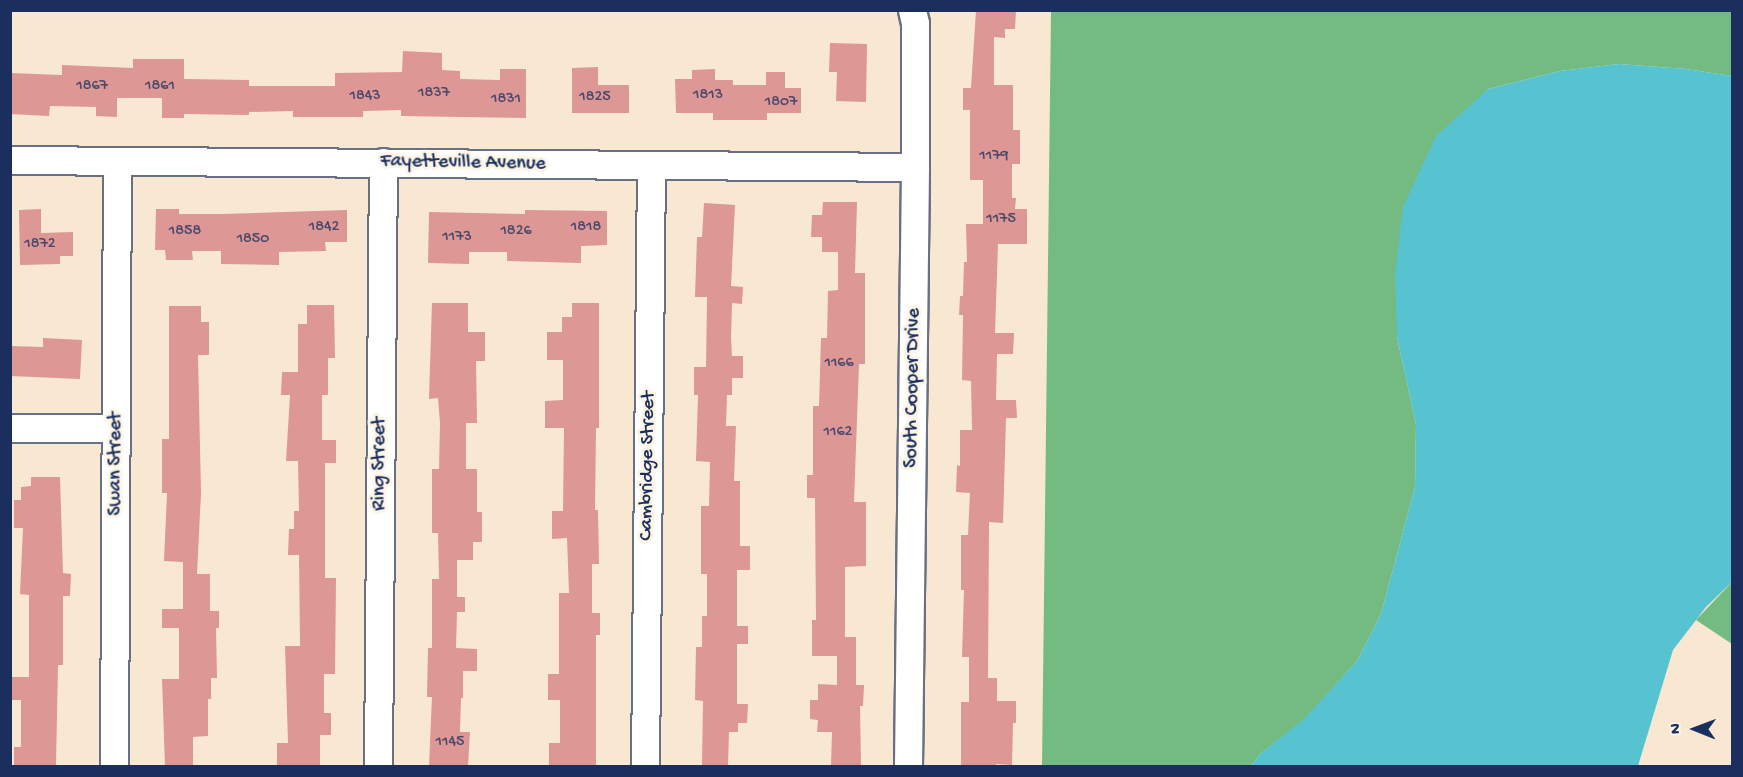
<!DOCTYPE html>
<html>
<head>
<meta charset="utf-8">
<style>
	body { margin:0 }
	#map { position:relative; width:1743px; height:777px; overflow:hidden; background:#f8e8d1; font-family:"Gochi Hand",sans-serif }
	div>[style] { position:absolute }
	.forest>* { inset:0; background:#73bb81 }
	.water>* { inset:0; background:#57c3d1 }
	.building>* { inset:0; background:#dd9794 }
	.roads { filter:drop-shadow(2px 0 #687086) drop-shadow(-2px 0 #687086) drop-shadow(0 2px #687086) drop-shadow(0 -2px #687086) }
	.minor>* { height:27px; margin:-13.5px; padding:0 13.5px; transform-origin:13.5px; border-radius:13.5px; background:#fff }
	span { translate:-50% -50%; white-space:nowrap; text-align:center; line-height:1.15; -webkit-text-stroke:6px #fcf5e5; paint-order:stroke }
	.number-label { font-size:16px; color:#4c496c }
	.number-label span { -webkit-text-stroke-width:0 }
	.street-label { font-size:20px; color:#1b2f5e }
	.frame { position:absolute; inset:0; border:12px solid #1b2f5e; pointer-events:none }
	.north { position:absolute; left:1665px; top:699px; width:60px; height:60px; -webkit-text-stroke:4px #fcf5e5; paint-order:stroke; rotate:271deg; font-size:16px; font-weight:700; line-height:24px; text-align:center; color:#1b2f5e }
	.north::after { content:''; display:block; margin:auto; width:21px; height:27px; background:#1b2f5e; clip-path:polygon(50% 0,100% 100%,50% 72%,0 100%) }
</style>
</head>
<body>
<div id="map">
	<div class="forest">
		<i style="clip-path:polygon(1051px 11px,1732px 11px,1732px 76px,1686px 69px,1619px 64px,1560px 71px,1488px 89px,1397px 337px,1416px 424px,1415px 487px,1381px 614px,1357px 661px,1305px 719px,1260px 754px,1251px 766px,1042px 766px)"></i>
		<i style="clip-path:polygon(1732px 582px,1732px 644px,1696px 620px)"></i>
	</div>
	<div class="water">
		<i style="clip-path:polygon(1619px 64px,1686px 69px,1732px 76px,1732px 582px,1706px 607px,1673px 650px,1638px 766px,1251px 766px,1260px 754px,1304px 719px,1357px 661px,1381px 614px,1415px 487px,1416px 424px,1397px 337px,1395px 274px,1403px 207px,1436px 136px,1488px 89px,1560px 71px)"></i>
	</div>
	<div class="building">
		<i style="clip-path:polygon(976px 10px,1016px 10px,1015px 29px,1005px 29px,1005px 38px,994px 37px,994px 85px,1013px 85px,1013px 130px,1020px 130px,1020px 164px,1012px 164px,1012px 198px,1016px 198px,1015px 209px,1027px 209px,1027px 244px,998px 244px,995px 333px,1014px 333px,1013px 354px,997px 354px,996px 400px,1016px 400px,1017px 418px,1006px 418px,1003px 523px,989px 522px,988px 678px,997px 678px,997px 701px,1016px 701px,1016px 723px,1013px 723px,1012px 765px,996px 764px,996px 766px,961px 766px,961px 702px,969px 702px,969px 657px,962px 657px,964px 590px,961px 590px,961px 535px,968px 535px,970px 493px,956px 492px,957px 465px,960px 466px,960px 430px,972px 430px,971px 381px,962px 380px,963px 315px,959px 315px,960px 296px,963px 296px,964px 262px,967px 262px,966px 224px,983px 224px,983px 180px,970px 180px,970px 110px,963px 110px,963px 88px,971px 88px)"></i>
		<i style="clip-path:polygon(830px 43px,867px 44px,866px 102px,836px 101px,837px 72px,829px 72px)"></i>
		<i style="clip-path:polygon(403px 51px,442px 53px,442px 70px,460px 71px,460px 79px,500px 80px,500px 69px,526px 69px,526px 118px,401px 116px,401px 110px,363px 111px,363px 117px,293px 117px,293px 111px,249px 112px,249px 115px,184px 114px,184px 118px,162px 118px,162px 98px,117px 98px,117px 117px,96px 116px,96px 107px,50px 106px,49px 116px,10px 114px,10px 73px,62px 75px,62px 65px,133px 68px,133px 59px,184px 59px,184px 79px,249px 80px,249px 86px,335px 86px,335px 73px,402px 72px)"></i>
		<i style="clip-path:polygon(598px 67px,598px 85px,629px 85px,629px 113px,572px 113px,572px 68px)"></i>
		<i style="clip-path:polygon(715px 69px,715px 80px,733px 80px,733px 85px,766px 85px,766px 72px,785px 72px,785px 88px,801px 88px,801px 113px,767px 113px,767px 120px,713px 120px,713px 113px,676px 113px,675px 79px,692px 79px,692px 70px)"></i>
		<i style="clip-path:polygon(823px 202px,857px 202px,855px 273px,865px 273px,865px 364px,859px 364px,854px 502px,866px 502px,866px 566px,845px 567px,845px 637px,856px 637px,856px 685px,864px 685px,863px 706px,860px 706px,861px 766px,831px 766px,832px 732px,817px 732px,818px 720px,810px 719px,810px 700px,818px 700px,818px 684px,837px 685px,837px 656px,812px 656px,812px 620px,816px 620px,815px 498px,807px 498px,807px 475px,813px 475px,813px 406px,819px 406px,821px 338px,827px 338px,828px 291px,838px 290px,838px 252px,822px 252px,822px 237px,811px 237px,812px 215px,822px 215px)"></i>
		<i style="clip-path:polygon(704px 203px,735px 205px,731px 286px,743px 287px,742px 304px,732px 303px,731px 338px,732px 356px,743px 356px,743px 378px,732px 378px,732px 395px,727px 395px,726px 426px,736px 426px,734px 481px,740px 481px,740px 546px,750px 546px,750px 570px,737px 570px,737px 626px,748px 626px,748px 644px,737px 644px,737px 704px,748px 704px,747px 723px,738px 723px,738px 732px,729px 732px,728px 766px,702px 766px,703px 701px,695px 700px,696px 647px,702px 647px,702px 616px,707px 616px,707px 574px,701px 574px,701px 506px,709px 506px,710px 462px,696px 461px,698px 395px,694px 395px,694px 367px,706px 367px,707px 297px,695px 297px,697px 237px,702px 237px)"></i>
		<i style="clip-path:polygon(41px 209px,41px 233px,73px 232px,73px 256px,60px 256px,60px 264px,20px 265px,19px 210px)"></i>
		<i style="clip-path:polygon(156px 209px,179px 209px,179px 214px,222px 214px,347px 210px,347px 242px,325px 242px,326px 251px,279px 252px,279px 265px,221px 264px,221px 251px,192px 251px,193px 260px,166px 260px,165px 250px,155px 250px)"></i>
		<i style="clip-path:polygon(525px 210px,607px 211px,607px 245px,581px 246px,581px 263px,507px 261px,507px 252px,469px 252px,469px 264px,428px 263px,429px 212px,525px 214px)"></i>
		<i style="clip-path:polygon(432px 303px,468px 303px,468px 332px,485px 332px,485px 361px,476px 361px,477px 423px,466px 423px,466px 469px,477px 469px,477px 512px,482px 512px,482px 542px,473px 542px,473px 560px,457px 560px,457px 597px,465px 597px,465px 612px,457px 612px,456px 648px,477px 649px,477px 671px,463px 671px,463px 698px,461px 698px,460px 732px,470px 732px,468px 766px,429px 766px,432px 697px,427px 697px,428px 648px,432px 648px,432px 579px,439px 579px,438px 533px,432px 533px,432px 469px,439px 469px,440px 423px,438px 398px,429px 399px)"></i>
		<i style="clip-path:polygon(572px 303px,599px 303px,599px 428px,596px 428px,595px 510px,598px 510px,599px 564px,592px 564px,592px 613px,600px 613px,600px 635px,596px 635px,596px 766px,549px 766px,549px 743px,560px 743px,560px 700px,548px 700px,548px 674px,559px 674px,559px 593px,569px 593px,567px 538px,552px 539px,552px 511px,563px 511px,564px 428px,545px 428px,545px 401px,563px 400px,563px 360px,547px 360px,547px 332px,562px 332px,562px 317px,572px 317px)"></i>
		<i style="clip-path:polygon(307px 305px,334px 305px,335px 358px,328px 358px,328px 395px,322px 395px,322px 440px,336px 440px,336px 463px,325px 463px,325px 578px,336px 578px,335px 674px,324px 674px,324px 713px,331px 713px,331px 735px,320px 735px,320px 766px,277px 766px,277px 743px,288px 743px,285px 646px,300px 646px,299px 555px,288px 555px,289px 529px,294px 529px,294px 511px,299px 511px,298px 461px,286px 461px,290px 395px,281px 395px,282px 372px,298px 372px,298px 324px,307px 324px)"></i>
		<i style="clip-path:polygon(169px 306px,201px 306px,201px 322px,209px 322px,209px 355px,198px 355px,201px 493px,197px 574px,210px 574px,210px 611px,219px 611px,219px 628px,216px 628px,217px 678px,211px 678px,211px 699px,208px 699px,208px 736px,193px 737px,193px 765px,165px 766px,162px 679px,179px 679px,179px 628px,162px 628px,162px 609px,183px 609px,183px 562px,164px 561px,167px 493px,162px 493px,162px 439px,169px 439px)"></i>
		<i style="clip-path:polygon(43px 338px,82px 340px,80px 379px,10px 376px,10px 346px,43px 347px)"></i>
		<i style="clip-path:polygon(31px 477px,60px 477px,63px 573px,71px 574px,70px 596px,63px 596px,63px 665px,58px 665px,56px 766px,14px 766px,14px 747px,21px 747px,21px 700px,10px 700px,10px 677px,29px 677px,29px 595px,20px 594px,23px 528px,14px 528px,14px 500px,21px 500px,21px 487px,31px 486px)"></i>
	</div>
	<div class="roads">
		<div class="minor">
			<i style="left:10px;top:160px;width:905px;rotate:0.44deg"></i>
			<i style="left:10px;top:428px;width:106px"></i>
			<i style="left:114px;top:766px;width:604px;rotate:-89.72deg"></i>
			<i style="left:378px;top:766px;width:604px;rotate:-89.53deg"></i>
			<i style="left:645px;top:766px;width:601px;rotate:-89.43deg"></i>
			<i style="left:908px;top:766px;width:599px;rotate:-89.33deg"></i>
			<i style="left:915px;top:167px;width:144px;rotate:-90deg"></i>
			<i style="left:915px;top:23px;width:13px;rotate:-103deg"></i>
		</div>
	</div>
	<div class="number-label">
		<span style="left:92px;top:87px">1867</span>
		<span style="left:160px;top:87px">1861</span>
		<span style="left:434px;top:94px">1837</span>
		<span style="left:708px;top:96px">1813</span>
		<span style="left:365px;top:97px">1843</span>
		<span style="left:595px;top:98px">1825</span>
		<span style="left:506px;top:100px">1831</span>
		<span style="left:781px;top:103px">1807</span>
		<span style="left:994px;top:157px">1179</span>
		<span style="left:1001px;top:220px">1175</span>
		<span style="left:324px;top:228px">1842</span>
		<span style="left:586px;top:228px">1818</span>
		<span style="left:185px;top:232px">1858</span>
		<span style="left:516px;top:232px">1826</span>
		<span style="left:457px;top:238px">1173</span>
		<span style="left:253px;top:240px">1850</span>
		<span style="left:40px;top:245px">1872</span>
		<span style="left:839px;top:364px">1166</span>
		<span style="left:838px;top:433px">1162</span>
		<span style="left:450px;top:743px">1145</span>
	</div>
	<div class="street-label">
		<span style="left:463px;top:163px;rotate:1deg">Fayetteville Avenue</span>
		<span style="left:913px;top:388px;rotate:-89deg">South Cooper Drive</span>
		<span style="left:116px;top:464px;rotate:-90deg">Swan Street</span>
		<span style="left:380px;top:464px;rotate:-90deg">Ring Street</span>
		<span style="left:648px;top:466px;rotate:-89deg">Cambridge Street</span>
	</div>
	<div class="frame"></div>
	<div class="north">N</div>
</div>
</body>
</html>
